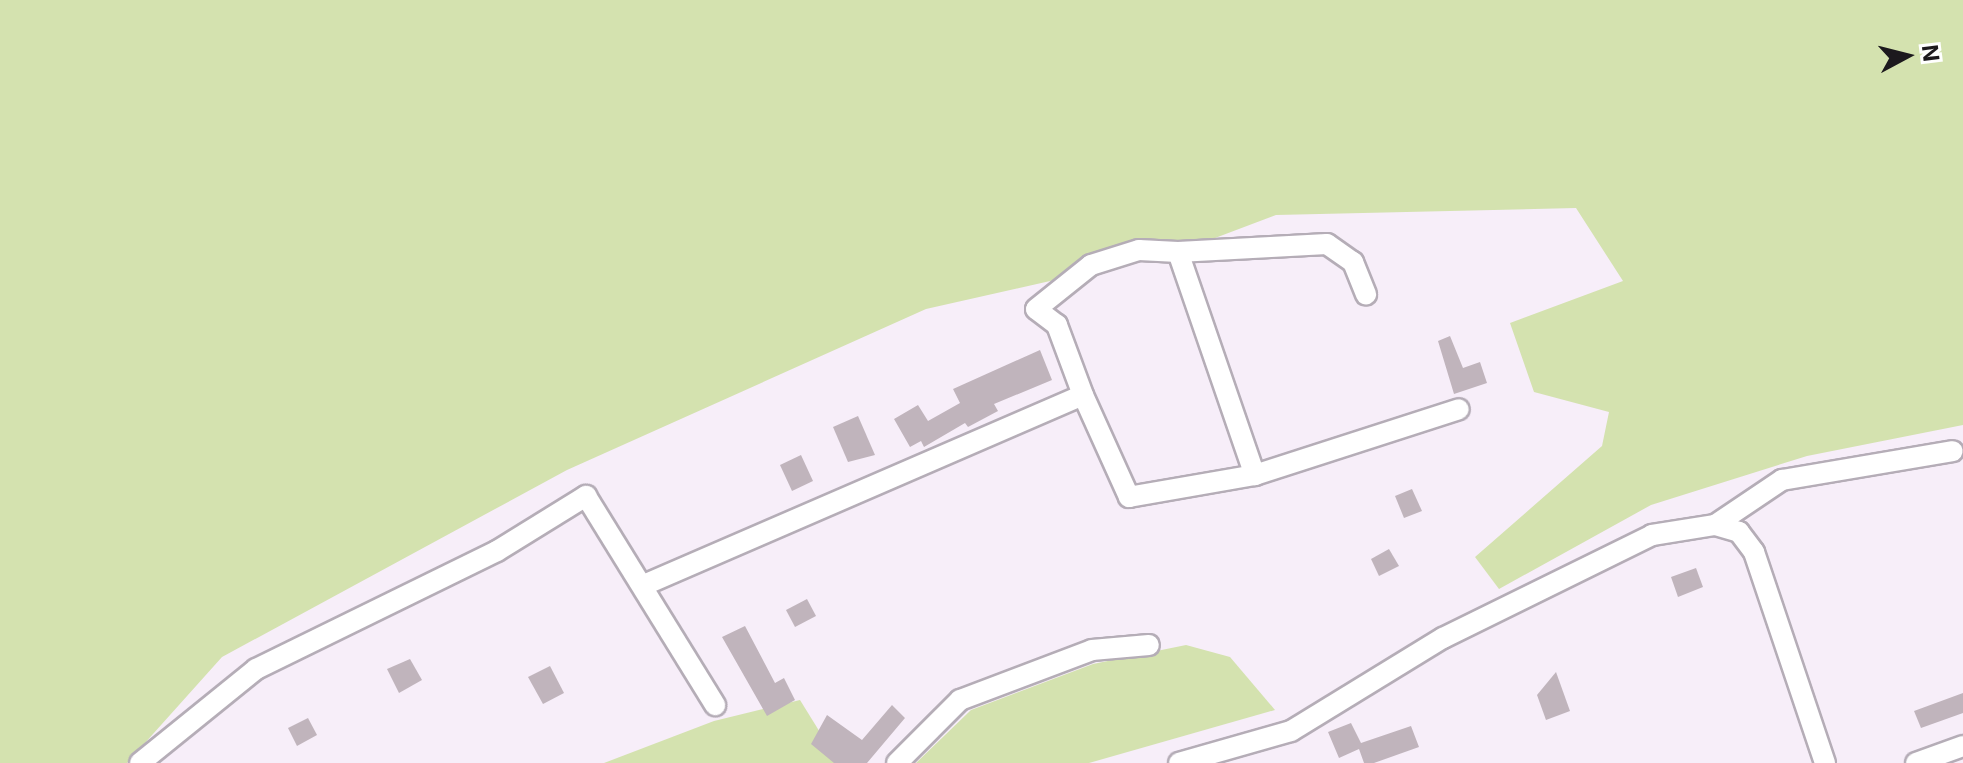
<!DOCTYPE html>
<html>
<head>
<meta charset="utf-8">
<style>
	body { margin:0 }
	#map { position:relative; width:1963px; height:763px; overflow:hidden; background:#f7eef9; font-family:Inter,sans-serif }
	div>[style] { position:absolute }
	.green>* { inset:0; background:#d4e2af }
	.building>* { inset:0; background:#c0b4bc }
	.roads { filter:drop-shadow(2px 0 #b5adb7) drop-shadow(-2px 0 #b5adb7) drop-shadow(0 2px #b5adb7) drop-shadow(0 -2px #b5adb7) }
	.street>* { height:20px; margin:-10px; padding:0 10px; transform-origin:10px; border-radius:10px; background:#fff }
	span { translate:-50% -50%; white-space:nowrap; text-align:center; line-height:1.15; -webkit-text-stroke:8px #fff; paint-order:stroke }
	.north { position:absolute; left:1867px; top:16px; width:80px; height:80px; -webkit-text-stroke:6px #fff; paint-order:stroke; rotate:83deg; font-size:22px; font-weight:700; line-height:32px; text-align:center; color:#1c191d }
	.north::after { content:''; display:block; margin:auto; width:28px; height:36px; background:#1c191d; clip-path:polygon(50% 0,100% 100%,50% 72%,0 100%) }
</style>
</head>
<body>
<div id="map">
	<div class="green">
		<i style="clip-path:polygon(0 0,1963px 0,1963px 425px,1807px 456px,1651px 505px,1499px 589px,1475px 557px,1602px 446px,1609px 412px,1534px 392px,1510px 323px,1623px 281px,1576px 208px,1276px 215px,1178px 252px,926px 309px,567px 470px,222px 657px,127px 763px,0 763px)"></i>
		<i style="clip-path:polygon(1186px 645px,1230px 657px,1275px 710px,1089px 763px,916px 763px,971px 710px,1093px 664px)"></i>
		<i style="clip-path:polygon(800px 700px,839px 763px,604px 763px,714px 721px)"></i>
	</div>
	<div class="building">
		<i style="clip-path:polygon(1450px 336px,1463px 368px,1480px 362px,1487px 383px,1454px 394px,1438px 341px)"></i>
		<i style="clip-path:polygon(1040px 350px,1052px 380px,994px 404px,998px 411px,968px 427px,965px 423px,924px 447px,921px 441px,910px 447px,894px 419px,918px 405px,928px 421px,960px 403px,953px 389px)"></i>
		<i style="clip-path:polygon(858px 416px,875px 455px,848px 462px,833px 427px)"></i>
		<i style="clip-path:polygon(801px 455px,813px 481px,792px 491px,780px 465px)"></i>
		<i style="clip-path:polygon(1412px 489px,1422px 511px,1404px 518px,1395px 496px)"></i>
		<i style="clip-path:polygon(1389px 549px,1399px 566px,1379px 576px,1371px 559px)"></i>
		<i style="clip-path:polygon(1696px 568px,1703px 587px,1678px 597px,1671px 577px)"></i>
		<i style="clip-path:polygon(807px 599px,816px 616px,795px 627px,786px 610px)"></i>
		<i style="clip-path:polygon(745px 626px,775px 683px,784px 678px,795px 700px,767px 716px,722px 637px)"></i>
		<i style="clip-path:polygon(410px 659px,422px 680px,399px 693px,387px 669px)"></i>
		<i style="clip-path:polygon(550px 666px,564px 693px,543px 704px,528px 677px)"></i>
		<i style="clip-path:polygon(1556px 672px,1570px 711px,1546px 720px,1537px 695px)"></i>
		<i style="clip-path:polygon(1963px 693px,1963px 713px,1921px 728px,1914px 711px)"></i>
		<i style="clip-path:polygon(892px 705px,905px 718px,867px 763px,834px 763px,811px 744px,827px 715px,862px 740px)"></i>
		<i style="clip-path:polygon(308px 718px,317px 735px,297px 746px,288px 728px)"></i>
		<i style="clip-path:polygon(1351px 723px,1361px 743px,1411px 726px,1419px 747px,1374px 763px,1364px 763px,1359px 749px,1339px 758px,1328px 732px)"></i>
	</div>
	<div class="roads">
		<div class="street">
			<i style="left:1178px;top:252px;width:149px;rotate:-3.1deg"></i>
			<i style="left:1327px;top:244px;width:32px;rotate:35deg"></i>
			<i style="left:1353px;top:262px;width:35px;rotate:68deg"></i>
			<i style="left:1083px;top:395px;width:75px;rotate:-110.4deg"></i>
			<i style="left:1057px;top:325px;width:26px;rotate:-143deg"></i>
			<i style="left:1036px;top:309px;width:70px;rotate:-38.7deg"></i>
			<i style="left:1091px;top:265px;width:50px;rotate:-17.4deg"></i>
			<i style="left:1139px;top:250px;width:39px;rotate:3deg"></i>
			<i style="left:1178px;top:252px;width:236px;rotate:71deg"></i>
			<i style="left:1715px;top:525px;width:25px;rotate:16deg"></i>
			<i style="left:1739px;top:532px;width:25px;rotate:53deg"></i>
			<i style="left:1754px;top:552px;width:223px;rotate:71.4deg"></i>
			<i style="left:644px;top:585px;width:478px;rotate:-23.4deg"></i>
			<i style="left:1083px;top:395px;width:112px;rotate:65.7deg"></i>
			<i style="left:1129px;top:497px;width:128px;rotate:-9.9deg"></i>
			<i style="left:1255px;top:475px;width:214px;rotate:-17.9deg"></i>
			<i style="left:140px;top:763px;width:149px;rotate:-39deg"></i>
			<i style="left:256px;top:669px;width:268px;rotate:-26.1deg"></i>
			<i style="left:497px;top:551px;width:105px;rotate:-31.7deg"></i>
			<i style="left:586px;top:496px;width:246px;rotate:58.3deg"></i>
			<i style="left:897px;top:763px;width:89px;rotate:-45deg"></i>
			<i style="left:960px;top:700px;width:141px;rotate:-20.7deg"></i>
			<i style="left:1092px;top:650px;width:57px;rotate:-5deg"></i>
			<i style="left:1179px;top:763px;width:116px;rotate:-15.9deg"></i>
			<i style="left:1291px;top:731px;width:178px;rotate:-31.5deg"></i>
			<i style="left:1443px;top:638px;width:233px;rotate:-26.2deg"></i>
			<i style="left:1652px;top:535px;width:64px;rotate:-9deg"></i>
			<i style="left:1715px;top:525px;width:81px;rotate:-33.9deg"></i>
			<i style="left:1782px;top:480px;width:173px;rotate:-9.6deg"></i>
			<i style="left:1916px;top:763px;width:50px;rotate:-19.9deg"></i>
		</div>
	</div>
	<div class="north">N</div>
</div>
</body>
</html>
